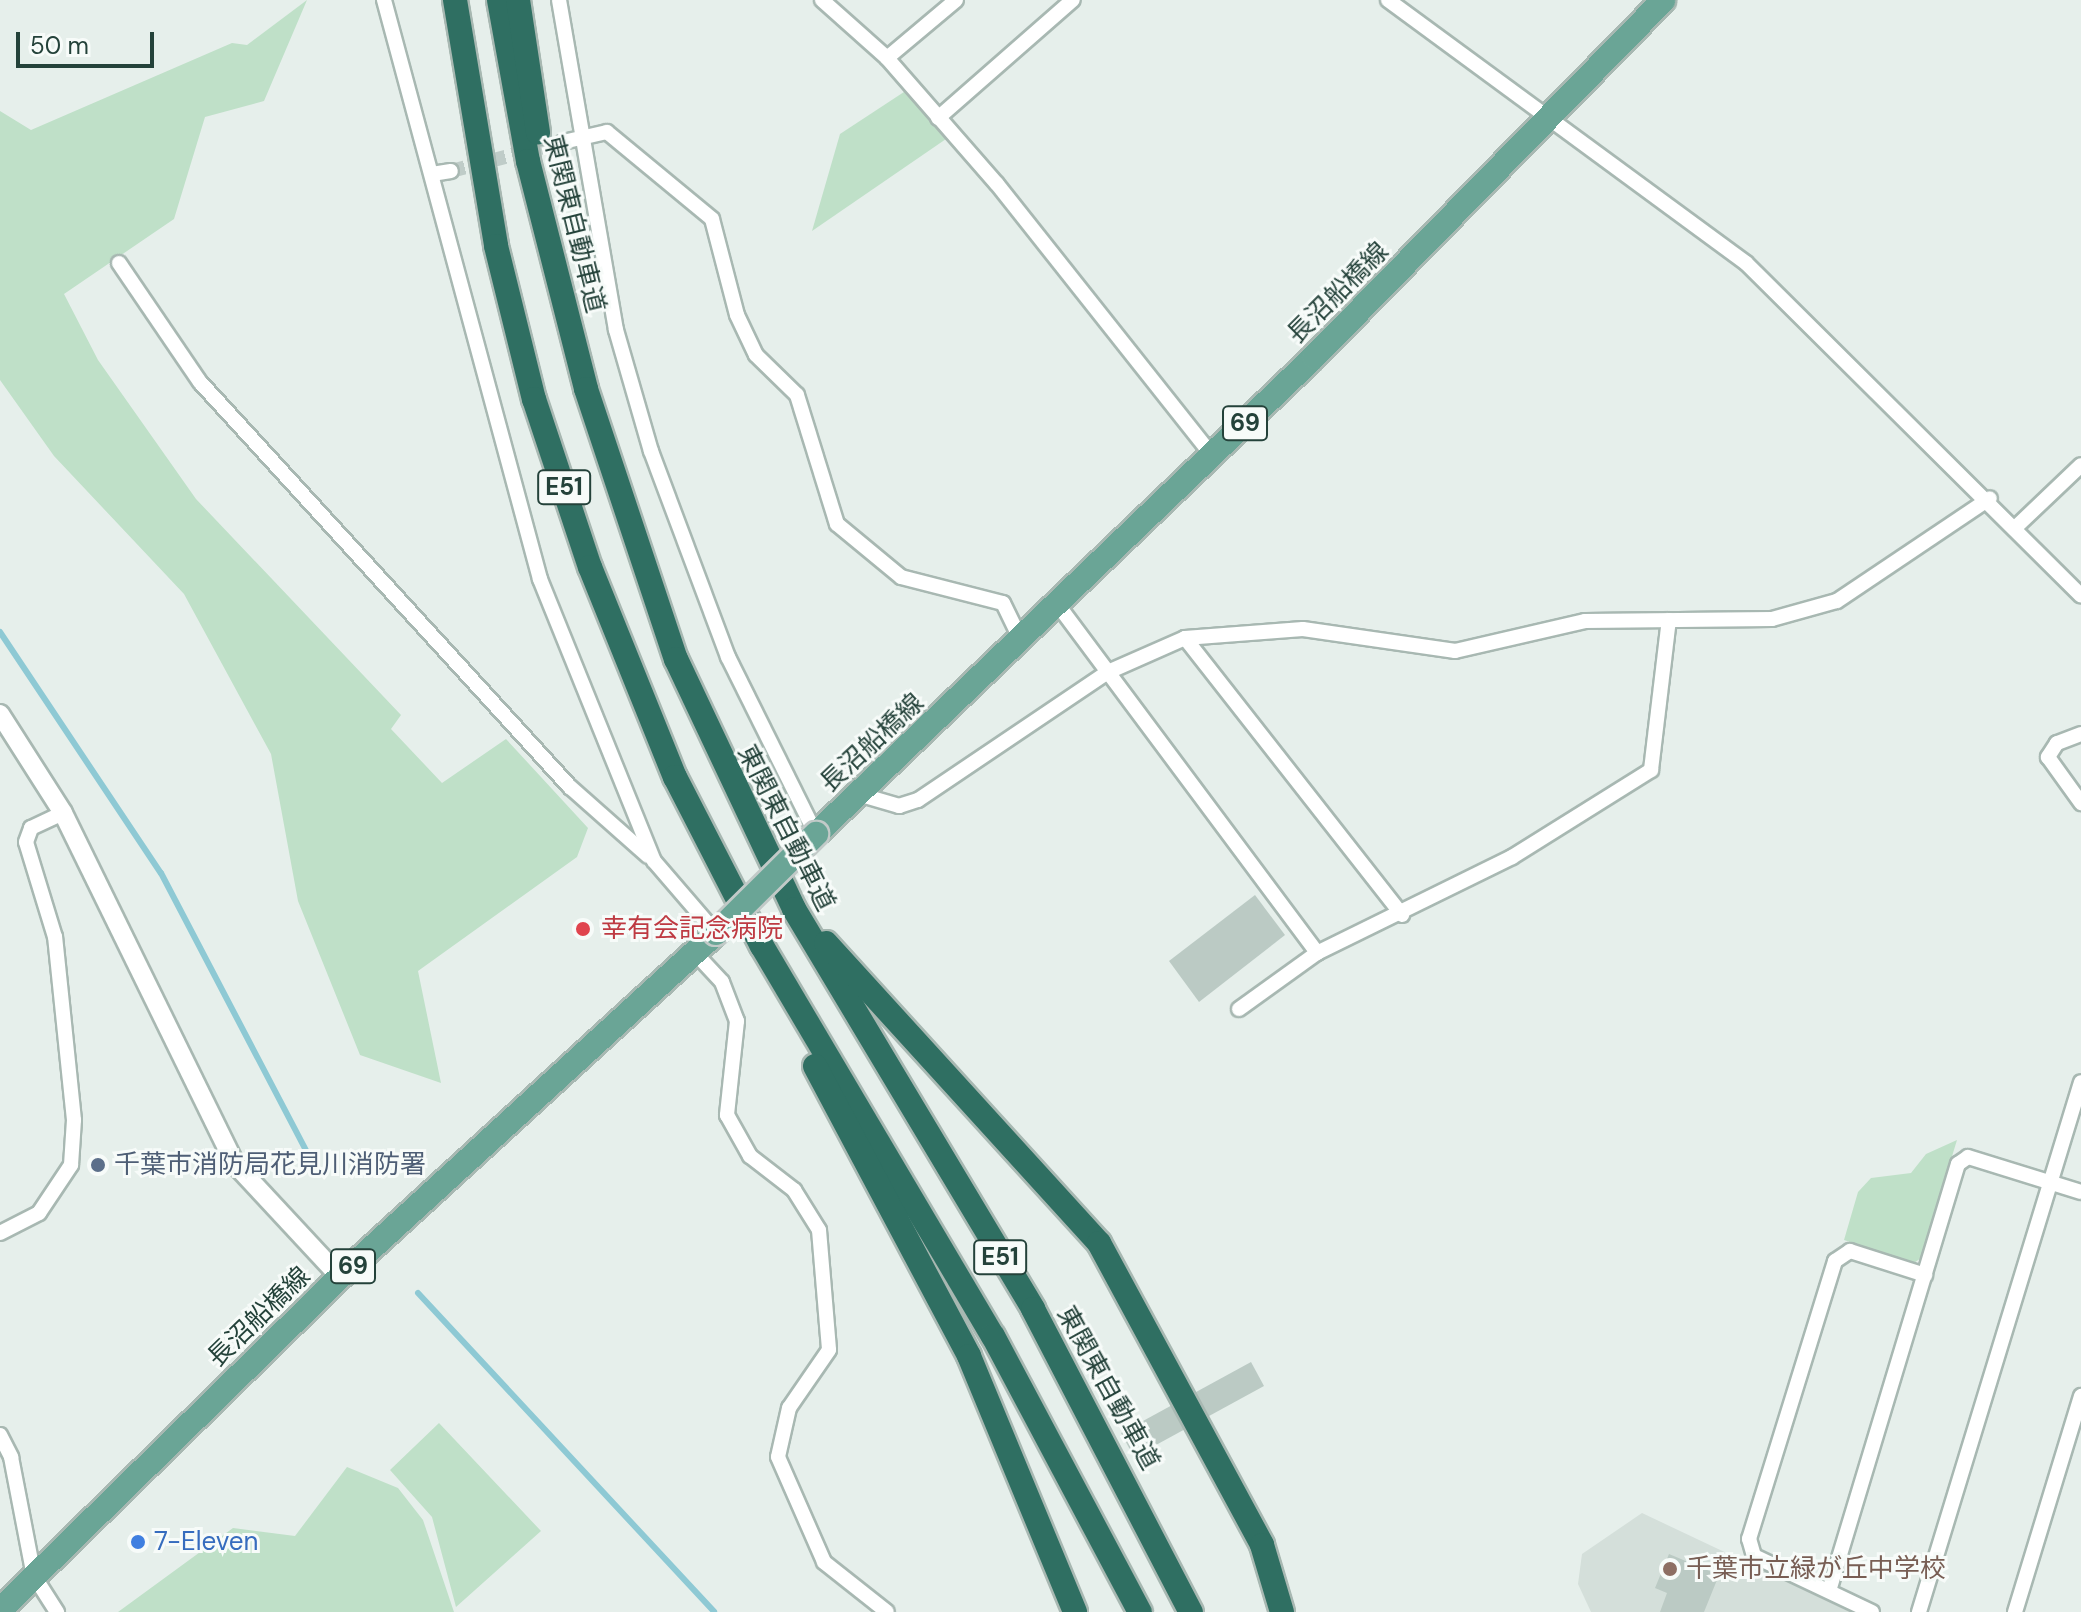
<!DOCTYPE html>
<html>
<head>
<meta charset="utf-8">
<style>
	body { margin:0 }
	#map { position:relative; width:2081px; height:1612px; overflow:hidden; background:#e6efeb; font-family:"DM Sans","Noto Sans JP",sans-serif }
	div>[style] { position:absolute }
	.built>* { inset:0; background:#d4dfda }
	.green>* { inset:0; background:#bfe0c8 }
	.stream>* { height:6px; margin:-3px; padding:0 3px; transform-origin:3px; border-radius:3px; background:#8ec9d4 }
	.building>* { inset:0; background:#bbcac4 }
	.minor-tunnel>* { height:14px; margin-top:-7px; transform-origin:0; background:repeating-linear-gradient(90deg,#bfccc8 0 14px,transparent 0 21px) }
	.roads { filter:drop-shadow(2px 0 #a8b8b2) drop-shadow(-2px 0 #a8b8b2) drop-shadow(0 2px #a8b8b2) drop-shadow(0 -2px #a8b8b2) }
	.minor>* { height:14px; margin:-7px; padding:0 7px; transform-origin:7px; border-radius:7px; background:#fff }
	.tertiary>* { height:18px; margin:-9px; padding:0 9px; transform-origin:9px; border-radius:9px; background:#fff }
	.primary>* { height:24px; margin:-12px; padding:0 12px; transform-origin:12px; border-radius:12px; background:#6aa596 }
	.motorway>* { height:24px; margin:-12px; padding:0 12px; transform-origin:12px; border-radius:12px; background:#2f6f62 }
	.bridges { filter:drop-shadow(2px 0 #c2cac8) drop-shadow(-2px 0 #c2cac8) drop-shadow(0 2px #c2cac8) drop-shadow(0 -2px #c2cac8) }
	.primary-bridge>* { height:24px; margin:-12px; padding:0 12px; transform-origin:12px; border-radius:12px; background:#6aa596 }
	.dots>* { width:22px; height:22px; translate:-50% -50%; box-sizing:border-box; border:4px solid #f7fbf9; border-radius:50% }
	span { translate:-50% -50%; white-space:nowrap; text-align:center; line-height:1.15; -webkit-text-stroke:6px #f7fbf9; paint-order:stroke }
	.shield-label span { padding:2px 6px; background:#f7fbf9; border:2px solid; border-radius:6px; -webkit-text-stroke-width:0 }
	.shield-label { font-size:24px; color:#24423a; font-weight:700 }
	.street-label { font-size:26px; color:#24423a }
	.health-label { font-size:26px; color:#be3a42 }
	.left { translate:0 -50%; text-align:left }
	.service-label { font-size:26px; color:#4e5e75 }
	.shop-label { font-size:26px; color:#366cbe }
	.education-label { font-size:26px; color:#785e54 }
	.scale { position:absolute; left:16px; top:32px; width:138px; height:36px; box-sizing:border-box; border:4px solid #24423a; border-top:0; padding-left:10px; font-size:24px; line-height:28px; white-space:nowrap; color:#24423a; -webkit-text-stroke:6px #f7fbf9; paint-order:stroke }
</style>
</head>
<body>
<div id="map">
	<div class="built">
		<i style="clip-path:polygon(1642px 1513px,1851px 1612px,1591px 1612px,1578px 1584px,1582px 1554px)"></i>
	</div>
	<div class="green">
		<i style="clip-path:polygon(307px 0,264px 101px,205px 117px,174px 219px,64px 294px,98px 360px,196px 499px,401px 715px,391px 729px,442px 783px,506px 739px,588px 828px,577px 857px,418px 971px,441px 1083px,360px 1055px,298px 901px,271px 754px,184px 594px,54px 456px,0 380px,0 111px,31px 130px,232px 43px,247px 45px)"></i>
		<i style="clip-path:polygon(907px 90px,946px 139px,812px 231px,840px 134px)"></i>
		<i style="clip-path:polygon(1957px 1140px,1921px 1258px,1914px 1263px,1844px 1240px,1858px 1192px,1871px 1178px,1911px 1173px,1926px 1154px)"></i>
		<i style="clip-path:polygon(439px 1423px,541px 1531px,456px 1607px,432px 1517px,390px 1470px)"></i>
		<i style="clip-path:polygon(347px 1467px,398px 1488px,423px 1520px,454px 1612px,118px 1612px,233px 1528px,295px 1536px)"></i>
	</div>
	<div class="stream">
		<i style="left:0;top:632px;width:290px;rotate:56.3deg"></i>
		<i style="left:161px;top:873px;width:339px;rotate:62.4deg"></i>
		<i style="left:418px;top:1293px;width:435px;rotate:47.1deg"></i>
	</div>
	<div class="building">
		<i style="clip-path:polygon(1255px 895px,1285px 935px,1199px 1002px,1169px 961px)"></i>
		<i style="clip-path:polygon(1251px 1362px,1264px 1386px,1134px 1457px,1121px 1433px)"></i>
		<i style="clip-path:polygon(1669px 1554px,1719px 1575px,1704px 1612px,1660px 1612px,1667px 1593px,1655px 1588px)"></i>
	</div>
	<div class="minor-tunnel">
		<i style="left:451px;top:171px;width:116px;rotate:-14.5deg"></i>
	</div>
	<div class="roads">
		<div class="minor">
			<i style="left:384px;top:0;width:600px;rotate:74.92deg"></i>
			<i style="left:540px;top:579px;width:304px;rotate:68deg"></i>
			<i style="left:654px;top:861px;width:95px;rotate:49.3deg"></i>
			<i style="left:559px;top:0;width:335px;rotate:80.2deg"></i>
			<i style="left:616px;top:330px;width:126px;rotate:73.9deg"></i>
			<i style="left:651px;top:451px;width:220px;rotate:69.5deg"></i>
			<i style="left:728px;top:657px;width:198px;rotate:63.6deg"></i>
			<i style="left:822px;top:0;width:87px;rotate:41.7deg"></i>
			<i style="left:887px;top:58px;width:167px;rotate:48.9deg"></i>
			<i style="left:997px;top:184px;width:346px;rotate:51.6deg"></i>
			<i style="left:1388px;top:0;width:444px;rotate:36.3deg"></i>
			<i style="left:1746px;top:263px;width:472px;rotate:44.8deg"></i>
			<i style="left:887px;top:58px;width:90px;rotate:-40deg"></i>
			<i style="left:938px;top:118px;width:179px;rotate:-41.2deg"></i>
			<i style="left:563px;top:142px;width:45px;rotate:-12.8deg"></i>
			<i style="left:607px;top:132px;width:136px;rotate:39.6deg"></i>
			<i style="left:712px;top:219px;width:99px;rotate:75.4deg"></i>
			<i style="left:737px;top:315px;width:44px;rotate:64.6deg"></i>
			<i style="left:756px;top:355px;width:57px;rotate:44.3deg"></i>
			<i style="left:797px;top:395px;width:135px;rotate:72.8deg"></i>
			<i style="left:837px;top:524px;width:83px;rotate:39.6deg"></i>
			<i style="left:901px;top:577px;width:105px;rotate:14.3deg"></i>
			<i style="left:1003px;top:603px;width:41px;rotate:64.1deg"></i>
			<i style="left:432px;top:174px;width:19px;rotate:-9deg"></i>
			<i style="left:119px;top:263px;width:144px;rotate:55.8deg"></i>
			<i style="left:200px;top:382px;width:549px;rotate:47.59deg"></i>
			<i style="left:570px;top:787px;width:104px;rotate:41.5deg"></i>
			<i style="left:2017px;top:526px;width:88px;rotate:-43.6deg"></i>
			<i style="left:1058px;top:605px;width:434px;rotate:53.3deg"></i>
			<i style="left:1185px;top:638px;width:352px;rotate:51.9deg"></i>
			<i style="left:2081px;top:734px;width:26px;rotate:159deg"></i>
			<i style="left:2057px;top:743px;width:17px;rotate:123deg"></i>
			<i style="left:2048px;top:757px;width:57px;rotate:54.3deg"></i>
			<i style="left:858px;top:794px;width:43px;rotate:16.3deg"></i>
			<i style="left:899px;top:806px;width:20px;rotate:-18deg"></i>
			<i style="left:918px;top:800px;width:229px;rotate:-34deg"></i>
			<i style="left:1108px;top:672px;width:84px;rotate:-23.8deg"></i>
			<i style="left:1185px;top:638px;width:118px;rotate:-4.4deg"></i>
			<i style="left:1303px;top:629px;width:154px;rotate:8.2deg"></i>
			<i style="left:1455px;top:651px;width:133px;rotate:-13deg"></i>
			<i style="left:1585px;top:621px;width:187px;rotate:-0.6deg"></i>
			<i style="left:1772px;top:619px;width:67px;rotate:-15.5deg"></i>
			<i style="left:1837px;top:601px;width:184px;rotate:-33.9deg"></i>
			<i style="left:696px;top:954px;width:38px;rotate:47deg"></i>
			<i style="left:722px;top:982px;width:42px;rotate:69deg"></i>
			<i style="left:737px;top:1021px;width:95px;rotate:96.1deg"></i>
			<i style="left:727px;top:1115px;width:47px;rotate:60.7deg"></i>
			<i style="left:750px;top:1156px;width:56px;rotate:37.7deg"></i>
			<i style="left:794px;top:1190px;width:47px;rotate:58deg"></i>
			<i style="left:819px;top:1230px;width:120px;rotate:85.2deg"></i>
			<i style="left:829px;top:1350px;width:70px;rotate:124.6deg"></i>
			<i style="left:789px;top:1408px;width:50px;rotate:102.7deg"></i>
			<i style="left:778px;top:1457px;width:115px;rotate:66.3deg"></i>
			<i style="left:824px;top:1562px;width:80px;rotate:38.4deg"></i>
			<i style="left:1239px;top:1009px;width:96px;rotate:-35.7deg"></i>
			<i style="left:1317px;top:953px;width:217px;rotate:-26.2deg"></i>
			<i style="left:1512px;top:857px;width:164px;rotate:-32deg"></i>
			<i style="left:1651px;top:770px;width:151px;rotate:-83.2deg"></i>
			<i style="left:0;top:1233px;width:44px;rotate:-27.1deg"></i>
			<i style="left:39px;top:1213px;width:58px;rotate:-56.3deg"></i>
			<i style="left:71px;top:1165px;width:45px;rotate:-86.2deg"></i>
			<i style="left:74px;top:1120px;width:184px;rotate:-95.9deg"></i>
			<i style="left:55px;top:937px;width:99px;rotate:-107deg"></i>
			<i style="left:26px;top:842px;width:15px;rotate:-70deg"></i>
			<i style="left:31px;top:828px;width:35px;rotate:-25deg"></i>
			<i style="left:0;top:1435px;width:25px;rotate:63deg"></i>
			<i style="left:11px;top:1457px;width:121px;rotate:79.1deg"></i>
			<i style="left:34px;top:1576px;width:43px;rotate:57.4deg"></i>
			<i style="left:1829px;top:1591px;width:446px;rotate:-73.2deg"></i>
			<i style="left:1958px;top:1164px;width:12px;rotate:-35deg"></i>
			<i style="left:1968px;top:1157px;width:118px;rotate:17.2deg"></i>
			<i style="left:1872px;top:1612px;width:131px;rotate:-154.6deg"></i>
			<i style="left:1754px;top:1556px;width:18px;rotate:-106deg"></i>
			<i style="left:1749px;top:1539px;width:291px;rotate:-72.8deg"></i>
			<i style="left:1835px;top:1261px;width:18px;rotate:-34deg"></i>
			<i style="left:1850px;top:1251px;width:79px;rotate:17.7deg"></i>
			<i style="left:1919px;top:1612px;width:554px;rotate:-73deg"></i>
			<i style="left:2015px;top:1612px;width:226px;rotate:-73deg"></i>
		</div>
		<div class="tertiary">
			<i style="left:0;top:714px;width:117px;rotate:57.5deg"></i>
			<i style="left:63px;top:813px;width:391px;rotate:63.9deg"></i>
			<i style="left:235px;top:1164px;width:154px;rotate:47.1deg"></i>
		</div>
		<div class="primary">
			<i style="left:816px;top:834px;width:690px;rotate:-43.77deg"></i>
			<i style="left:1314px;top:357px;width:499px;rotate:-45.6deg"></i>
			<i style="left:0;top:1610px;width:476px;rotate:-44.4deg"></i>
			<i style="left:340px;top:1277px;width:510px;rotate:-42.46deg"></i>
		</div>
		<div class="motorway">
			<i style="left:455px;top:0;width:249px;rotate:80.5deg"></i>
			<i style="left:496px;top:246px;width:158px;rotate:76.1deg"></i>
			<i style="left:534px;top:399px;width:177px;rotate:71.6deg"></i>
			<i style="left:590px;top:567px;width:227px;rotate:68deg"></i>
			<i style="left:675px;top:777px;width:190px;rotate:62.8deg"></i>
			<i style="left:762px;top:946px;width:453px;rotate:59.4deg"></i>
			<i style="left:993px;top:1336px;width:313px;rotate:62deg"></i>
			<i style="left:499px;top:0;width:164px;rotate:79.8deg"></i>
			<i style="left:528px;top:161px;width:235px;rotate:75.7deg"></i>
			<i style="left:586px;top:389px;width:285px;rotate:71.6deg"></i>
			<i style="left:676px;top:659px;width:276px;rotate:64.7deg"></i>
			<i style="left:794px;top:909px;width:466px;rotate:59.1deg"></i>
			<i style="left:1033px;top:1309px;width:342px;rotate:62.5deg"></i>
			<i style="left:518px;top:0;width:134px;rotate:81.4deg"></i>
			<i style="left:826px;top:943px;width:406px;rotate:47.7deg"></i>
			<i style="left:1099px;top:1243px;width:343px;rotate:61.6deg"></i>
			<i style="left:1262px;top:1545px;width:70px;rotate:73.4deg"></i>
			<i style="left:815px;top:1066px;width:328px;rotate:62deg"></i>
			<i style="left:969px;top:1356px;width:277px;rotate:67.5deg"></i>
		</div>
	</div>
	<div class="bridges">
		<div class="primary-bridge">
			<i style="left:716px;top:933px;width:141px;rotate:-44.7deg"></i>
		</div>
	</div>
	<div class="dots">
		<i style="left:583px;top:929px;background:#e0444e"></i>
		<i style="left:98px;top:1165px;background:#5c6f8a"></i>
		<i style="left:138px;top:1542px;background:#3f7fe0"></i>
		<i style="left:1670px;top:1569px;background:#8d6e63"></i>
	</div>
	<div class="shield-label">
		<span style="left:1245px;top:423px">69</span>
		<span style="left:564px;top:487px">E51</span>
		<span style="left:1000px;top:1257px">E51</span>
		<span style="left:353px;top:1266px">69</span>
	</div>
	<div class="street-label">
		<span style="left:574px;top:224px;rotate:76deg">東関東自動車道</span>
		<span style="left:1338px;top:293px;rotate:-45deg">長沼船橋線</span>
		<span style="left:872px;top:743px;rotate:-43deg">長沼船橋線</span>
		<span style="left:786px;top:828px;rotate:63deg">東関東自動車道</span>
		<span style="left:259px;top:1317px;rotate:-44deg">長沼船橋線</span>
		<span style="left:1108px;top:1388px;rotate:61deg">東関東自動車道</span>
	</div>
	<div class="health-label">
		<span class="left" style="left:601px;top:929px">幸有会記念病院</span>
	</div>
	<div class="service-label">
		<span class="left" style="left:114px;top:1165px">千葉市消防局花見川消防署</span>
	</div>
	<div class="shop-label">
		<span class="left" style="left:154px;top:1542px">7-Eleven</span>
	</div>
	<div class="education-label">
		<span class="left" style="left:1686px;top:1569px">千葉市立緑が丘中学校</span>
	</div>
	<div class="scale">50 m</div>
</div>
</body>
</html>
